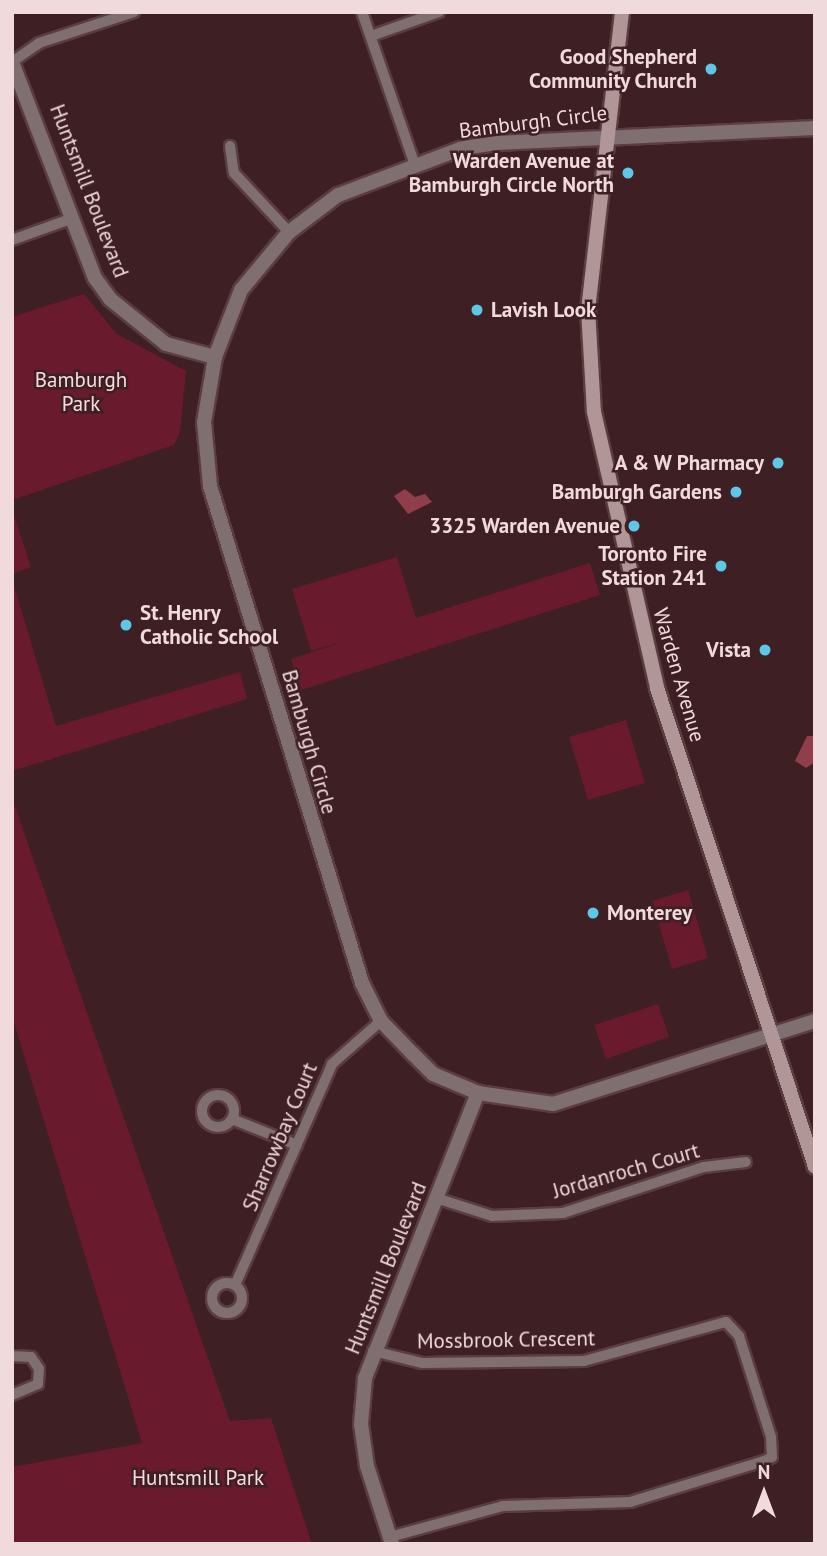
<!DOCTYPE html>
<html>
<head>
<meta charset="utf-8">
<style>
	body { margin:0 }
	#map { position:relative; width:827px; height:1556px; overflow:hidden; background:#3e1f23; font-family:"PT Sans",sans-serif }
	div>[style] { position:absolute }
	.green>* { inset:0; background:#691a2c }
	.water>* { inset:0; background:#903e4c }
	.roads { filter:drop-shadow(2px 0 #5a3d41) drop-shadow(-2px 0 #5a3d41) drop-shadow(0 2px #5a3d41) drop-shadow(0 -2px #5a3d41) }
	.minor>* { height:10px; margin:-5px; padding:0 5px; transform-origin:5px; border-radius:5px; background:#806f70 }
	.minor>.ring { margin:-5px; padding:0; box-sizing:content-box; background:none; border:10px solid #806f70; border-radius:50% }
	.tertiary>* { height:14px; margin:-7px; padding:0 7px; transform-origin:7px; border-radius:7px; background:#806f70 }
	.secondary>* { height:14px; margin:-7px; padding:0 7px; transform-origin:7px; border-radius:7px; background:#b19698 }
	.dots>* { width:19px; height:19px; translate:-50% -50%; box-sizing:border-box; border:4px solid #3e1f23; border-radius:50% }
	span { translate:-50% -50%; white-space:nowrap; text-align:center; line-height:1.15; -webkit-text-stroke:5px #3e1f23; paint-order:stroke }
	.poi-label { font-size:21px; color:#f0dadc; font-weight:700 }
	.right { translate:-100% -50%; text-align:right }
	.left { translate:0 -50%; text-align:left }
	.street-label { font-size:21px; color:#f0dadc }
	.park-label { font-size:21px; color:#f6dcdf }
	.frame { position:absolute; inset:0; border:14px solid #f0dadc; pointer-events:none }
	.north { position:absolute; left:729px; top:1458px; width:70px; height:70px; -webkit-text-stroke:5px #3e1f23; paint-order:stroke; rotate:0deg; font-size:19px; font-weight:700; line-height:28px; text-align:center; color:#f0dadc }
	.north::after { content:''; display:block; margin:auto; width:24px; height:32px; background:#f0dadc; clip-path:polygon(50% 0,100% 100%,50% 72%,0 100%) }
</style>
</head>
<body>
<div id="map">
	<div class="green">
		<i style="clip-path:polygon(84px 294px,117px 334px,186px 371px,180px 432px,174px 445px,12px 500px,12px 317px)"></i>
		<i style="clip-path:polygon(12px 509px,31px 567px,12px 574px)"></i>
		<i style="clip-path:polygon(397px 557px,416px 618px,590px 563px,600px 595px,301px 690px,291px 659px,345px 641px,311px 651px,292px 589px)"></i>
		<i style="clip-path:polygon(12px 579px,56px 726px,240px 672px,247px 699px,12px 771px)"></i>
		<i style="clip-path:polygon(626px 720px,645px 783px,588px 800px,569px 737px)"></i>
		<i style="clip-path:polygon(12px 798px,230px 1421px,271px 1418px,312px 1544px,12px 1544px,12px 1467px,142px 1443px,12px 1016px)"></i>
		<i style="clip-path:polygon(688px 890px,708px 958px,672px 969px,652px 901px)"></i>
		<i style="clip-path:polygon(658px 1004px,669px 1037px,606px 1059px,594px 1025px)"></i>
	</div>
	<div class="water">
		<i style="clip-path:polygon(405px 489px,415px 497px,425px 494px,432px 502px,408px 514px,394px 496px)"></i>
		<i style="clip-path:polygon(807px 736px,815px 736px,815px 762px,806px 768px,795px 761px)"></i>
	</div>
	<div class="roads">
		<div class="minor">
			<i style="left:362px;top:12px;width:162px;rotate:70.9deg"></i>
			<i style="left:371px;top:36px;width:72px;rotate:-19.4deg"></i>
			<i style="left:12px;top:62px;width:33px;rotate:-35deg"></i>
			<i style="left:39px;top:43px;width:100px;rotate:-18.1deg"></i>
			<i style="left:230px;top:146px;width:27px;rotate:82deg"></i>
			<i style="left:234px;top:173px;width:81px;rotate:47deg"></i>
			<i style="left:12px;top:240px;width:65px;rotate:-19.8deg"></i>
			<i class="ring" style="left:202px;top:1095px;width:22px;height:22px"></i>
			<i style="left:232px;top:1119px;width:70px;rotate:21.8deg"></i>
			<i style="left:436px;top:1198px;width:59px;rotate:17.8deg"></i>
			<i style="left:492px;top:1216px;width:71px;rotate:-2.4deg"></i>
			<i style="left:563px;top:1213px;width:148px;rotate:-18.1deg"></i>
			<i style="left:704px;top:1167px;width:42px;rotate:-6.8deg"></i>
			<i class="ring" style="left:212px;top:1283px;width:20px;height:20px"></i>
			<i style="left:236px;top:1283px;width:239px;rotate:-66.3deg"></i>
			<i style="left:332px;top:1064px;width:65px;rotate:-41.3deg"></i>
			<i style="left:373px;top:1351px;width:50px;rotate:13.8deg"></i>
			<i style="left:422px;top:1363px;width:162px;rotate:-0.7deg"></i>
			<i style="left:584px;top:1361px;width:147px;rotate:-15.4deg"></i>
			<i style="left:726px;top:1322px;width:19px;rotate:47deg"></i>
			<i style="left:739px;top:1336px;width:106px;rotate:72.4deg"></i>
			<i style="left:771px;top:1437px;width:20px;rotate:87deg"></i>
			<i style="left:772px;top:1457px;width:9px;rotate:153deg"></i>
			<i style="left:764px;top:1461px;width:140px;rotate:163deg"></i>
			<i style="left:630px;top:1502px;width:127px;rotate:178.2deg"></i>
			<i style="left:503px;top:1506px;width:117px;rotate:164.7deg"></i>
			<i style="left:12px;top:1356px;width:19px;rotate:3deg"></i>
			<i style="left:31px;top:1357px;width:14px;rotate:56deg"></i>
			<i style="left:39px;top:1369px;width:15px;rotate:94deg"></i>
			<i style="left:38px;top:1384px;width:28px;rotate:157deg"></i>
		</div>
		<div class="tertiary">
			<i style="left:12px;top:62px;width:231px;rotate:69deg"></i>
			<i style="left:95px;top:278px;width:26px;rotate:54deg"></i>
			<i style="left:110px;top:299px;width:72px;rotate:38.8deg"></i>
			<i style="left:166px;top:344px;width:51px;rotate:14.9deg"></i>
			<i style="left:815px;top:128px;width:319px;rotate:177.3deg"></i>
			<i style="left:496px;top:143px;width:36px;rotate:171deg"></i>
			<i style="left:460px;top:149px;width:130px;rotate:159.3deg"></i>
			<i style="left:338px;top:195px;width:61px;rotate:142.9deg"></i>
			<i style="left:289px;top:232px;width:75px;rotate:129.6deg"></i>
			<i style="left:241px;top:290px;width:72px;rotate:111.2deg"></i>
			<i style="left:215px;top:357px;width:66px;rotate:99.6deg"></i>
			<i style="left:204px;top:422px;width:64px;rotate:84.6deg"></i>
			<i style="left:210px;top:486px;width:520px;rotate:72.99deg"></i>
			<i style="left:362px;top:983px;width:42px;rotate:63.4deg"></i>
			<i style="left:381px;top:1021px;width:46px;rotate:45.9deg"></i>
			<i style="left:413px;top:1054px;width:28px;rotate:45deg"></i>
			<i style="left:433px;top:1074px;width:49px;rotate:22.9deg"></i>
			<i style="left:478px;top:1093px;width:76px;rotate:8.3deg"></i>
			<i style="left:553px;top:1104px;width:275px;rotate:-17.6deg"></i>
			<i style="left:392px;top:1544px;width:82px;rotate:-107.8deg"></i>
			<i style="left:367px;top:1466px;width:42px;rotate:-98.1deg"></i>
			<i style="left:361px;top:1424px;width:46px;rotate:-85deg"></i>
			<i style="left:365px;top:1378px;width:307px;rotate:-68.4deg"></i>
		</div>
		<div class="secondary">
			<i style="left:622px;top:12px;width:299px;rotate:96.5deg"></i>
			<i style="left:588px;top:309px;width:103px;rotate:86.7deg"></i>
			<i style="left:594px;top:412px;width:283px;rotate:77.1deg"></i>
			<i style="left:657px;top:688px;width:504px;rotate:71.74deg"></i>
		</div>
	</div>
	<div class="dots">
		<i style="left:711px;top:69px;background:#5dc7e8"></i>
		<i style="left:628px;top:173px;background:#5dc7e8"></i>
		<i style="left:477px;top:310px;background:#5dc7e8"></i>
		<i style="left:778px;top:463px;background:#5dc7e8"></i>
		<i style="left:736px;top:492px;background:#5dc7e8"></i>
		<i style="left:634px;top:526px;background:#5dc7e8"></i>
		<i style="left:721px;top:566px;background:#5dc7e8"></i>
		<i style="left:126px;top:625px;background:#5dc7e8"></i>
		<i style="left:765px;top:650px;background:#5dc7e8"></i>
		<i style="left:593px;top:913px;background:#5dc7e8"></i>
	</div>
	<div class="poi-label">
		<span class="right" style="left:697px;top:69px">Good Shepherd<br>Community Church</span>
		<span class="right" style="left:614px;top:173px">Warden Avenue at<br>Bamburgh Circle North</span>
		<span class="left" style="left:491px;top:310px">Lavish Look</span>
		<span class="right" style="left:764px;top:463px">A &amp; W Pharmacy</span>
		<span class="right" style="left:722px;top:492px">Bamburgh Gardens</span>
		<span class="right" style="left:620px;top:526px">3325 Warden Avenue</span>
		<span class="right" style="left:707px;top:566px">Toronto Fire<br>Station 241</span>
		<span class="left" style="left:140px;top:625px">St. Henry<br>Catholic School</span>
		<span class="right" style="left:751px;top:650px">Vista</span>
		<span class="left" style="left:607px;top:913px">Monterey</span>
	</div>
	<div class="street-label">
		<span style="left:533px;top:122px;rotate:-7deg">Bamburgh Circle</span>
		<span style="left:89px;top:191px;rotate:69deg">Huntsmill Boulevard</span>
		<span style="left:679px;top:675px;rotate:74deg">Warden Avenue</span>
		<span style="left:309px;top:742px;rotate:74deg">Bamburgh Circle</span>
		<span style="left:280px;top:1137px;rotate:-67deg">Sharrowbay Court</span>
		<span style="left:626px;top:1171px;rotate:-16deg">Jordanroch Court</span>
		<span style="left:386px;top:1268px;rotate:-68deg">Huntsmill Boulevard</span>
		<span style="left:506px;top:1340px;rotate:-1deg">Mossbrook Crescent</span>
	</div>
	<div class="park-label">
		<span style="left:81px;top:392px">Bamburgh<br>Park</span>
		<span style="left:198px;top:1478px">Huntsmill Park</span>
	</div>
	<div class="frame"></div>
	<div class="north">N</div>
</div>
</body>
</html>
